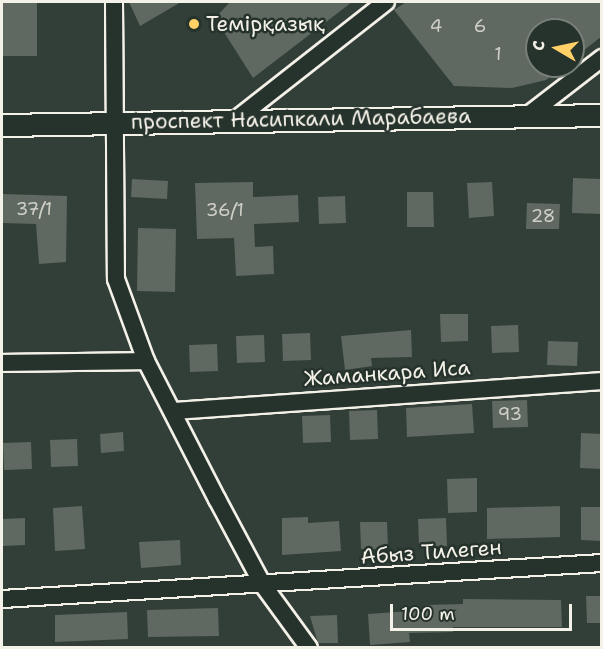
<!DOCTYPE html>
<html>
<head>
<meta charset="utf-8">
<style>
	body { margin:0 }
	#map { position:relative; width:603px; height:649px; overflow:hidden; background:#323e38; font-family:"Shantell Sans",sans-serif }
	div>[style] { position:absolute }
	.building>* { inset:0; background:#5f6861 }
	.roads { filter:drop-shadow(2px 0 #f4f1e8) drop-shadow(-2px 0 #f4f1e8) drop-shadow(0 2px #f4f1e8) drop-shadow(0 -2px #f4f1e8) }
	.minor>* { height:16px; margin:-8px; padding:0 8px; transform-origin:8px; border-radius:8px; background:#26332d }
	.major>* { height:21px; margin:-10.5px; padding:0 10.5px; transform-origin:10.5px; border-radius:10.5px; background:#26332d }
	.dots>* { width:16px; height:16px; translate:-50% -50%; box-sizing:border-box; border:3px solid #26332d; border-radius:50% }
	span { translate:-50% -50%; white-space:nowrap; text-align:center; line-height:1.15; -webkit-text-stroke:5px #26332d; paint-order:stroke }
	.number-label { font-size:18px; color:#cfcfc6 }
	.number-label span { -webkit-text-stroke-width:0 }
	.poi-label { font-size:21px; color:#f4f1e8 }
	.left { translate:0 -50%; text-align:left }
	.street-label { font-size:21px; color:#f4f1e8 }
	.frame { position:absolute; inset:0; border:3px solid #f4f1e8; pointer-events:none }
	.north { position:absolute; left:525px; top:18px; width:60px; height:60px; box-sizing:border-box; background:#26332d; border:2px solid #787f78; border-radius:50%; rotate:279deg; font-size:16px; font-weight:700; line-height:24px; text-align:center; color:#f4f1e8 }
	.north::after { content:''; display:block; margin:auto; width:21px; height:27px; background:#ffd166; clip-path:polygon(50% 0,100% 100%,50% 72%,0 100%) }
	.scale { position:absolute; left:390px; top:604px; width:182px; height:27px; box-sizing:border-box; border:3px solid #f4f1e8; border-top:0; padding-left:8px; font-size:18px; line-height:21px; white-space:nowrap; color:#f4f1e8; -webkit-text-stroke:4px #26332d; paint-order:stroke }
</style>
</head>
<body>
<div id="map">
	<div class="building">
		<i style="clip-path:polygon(2px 2px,37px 2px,37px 56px,2px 56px)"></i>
		<i style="clip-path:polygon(129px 2px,181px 2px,140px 26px)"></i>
		<i style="clip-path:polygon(230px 2px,352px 2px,253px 78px,215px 18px)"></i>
		<i style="clip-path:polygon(406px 2px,602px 2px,602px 36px,573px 59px,573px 30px,537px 30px,537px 66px,565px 66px,546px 80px,512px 88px,454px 86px,394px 10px)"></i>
		<i style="clip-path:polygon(573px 178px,602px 179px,602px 214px,572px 213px)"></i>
		<i style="clip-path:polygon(132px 179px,168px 181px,167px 199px,131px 197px)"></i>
		<i style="clip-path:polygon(253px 182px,253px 197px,298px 195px,299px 222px,254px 224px,255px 247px,273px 246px,274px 274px,236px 276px,234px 238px,197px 239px,195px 183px)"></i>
		<i style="clip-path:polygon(492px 182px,494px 216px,469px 218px,467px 183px)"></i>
		<i style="clip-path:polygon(407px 192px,433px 192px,434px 227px,407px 227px)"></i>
		<i style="clip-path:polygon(3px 194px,67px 196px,66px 262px,39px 264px,36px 224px,2px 223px)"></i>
		<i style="clip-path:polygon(345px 196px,346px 223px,319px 224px,318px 197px)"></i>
		<i style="clip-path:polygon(527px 203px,560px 204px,559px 229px,526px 229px)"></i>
		<i style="clip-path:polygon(138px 228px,176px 229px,175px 292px,137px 291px)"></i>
		<i style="clip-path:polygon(440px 314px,468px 314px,468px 341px,441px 342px)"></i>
		<i style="clip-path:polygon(518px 325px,519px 352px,492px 353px,491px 326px)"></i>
		<i style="clip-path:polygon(411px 330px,412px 357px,371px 358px,372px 366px,345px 370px,341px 336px)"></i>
		<i style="clip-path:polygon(310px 333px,311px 360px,283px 361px,282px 334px)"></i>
		<i style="clip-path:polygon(264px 335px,265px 362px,237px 363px,236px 336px)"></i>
		<i style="clip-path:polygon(548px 341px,578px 342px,577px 366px,547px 365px)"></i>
		<i style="clip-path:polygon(217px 344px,218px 371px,190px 372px,189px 345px)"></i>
		<i style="clip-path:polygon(527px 400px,528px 427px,493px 428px,492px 401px)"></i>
		<i style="clip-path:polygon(472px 404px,474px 433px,407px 437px,406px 408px)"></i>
		<i style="clip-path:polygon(377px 410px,378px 439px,350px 440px,349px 411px)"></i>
		<i style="clip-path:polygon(330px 415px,331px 442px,303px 443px,302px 416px)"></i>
		<i style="clip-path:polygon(123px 432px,124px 451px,101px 453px,100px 434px)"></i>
		<i style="clip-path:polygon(581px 433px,602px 434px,602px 469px,580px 468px)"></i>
		<i style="clip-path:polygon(77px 439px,78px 466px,51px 467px,50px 440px)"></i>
		<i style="clip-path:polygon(31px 442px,32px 469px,4px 470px,3px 443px)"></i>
		<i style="clip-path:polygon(477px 478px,477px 512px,448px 513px,447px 479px)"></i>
		<i style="clip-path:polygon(82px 506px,85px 549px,55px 551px,53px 508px)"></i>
		<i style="clip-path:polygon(560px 506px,560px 537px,487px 539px,487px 508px)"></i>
		<i style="clip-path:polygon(581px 507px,602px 507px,602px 541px,581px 540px)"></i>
		<i style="clip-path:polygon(308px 517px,308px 523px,339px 521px,341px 551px,282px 555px,282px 518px)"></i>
		<i style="clip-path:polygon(25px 518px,25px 545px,2px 546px,2px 519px)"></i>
		<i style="clip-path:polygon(446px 518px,447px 546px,419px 546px,418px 519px)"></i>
		<i style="clip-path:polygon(360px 522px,387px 522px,388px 549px,361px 549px)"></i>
		<i style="clip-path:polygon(180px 540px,181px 565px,141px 568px,139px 542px)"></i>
		<i style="clip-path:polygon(586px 596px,602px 596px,602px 623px,587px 623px)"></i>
		<i style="clip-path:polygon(463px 599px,561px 600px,562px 627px,453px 627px,453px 632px,409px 633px,410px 642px,370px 645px,368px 614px,425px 610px,425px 605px,463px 604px)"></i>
		<i style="clip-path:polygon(218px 608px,219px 636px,148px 637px,147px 610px)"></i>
		<i style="clip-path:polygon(127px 612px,128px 639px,55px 642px,55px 615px)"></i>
		<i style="clip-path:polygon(337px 615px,338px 643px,318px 643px,310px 616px)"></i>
	</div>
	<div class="roads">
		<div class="minor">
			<i style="left:114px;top:2px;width:277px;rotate:89.6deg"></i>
			<i style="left:116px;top:279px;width:87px;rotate:69.9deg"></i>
			<i style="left:146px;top:361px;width:155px;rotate:62.8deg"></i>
			<i style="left:217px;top:499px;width:98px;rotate:61.9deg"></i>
			<i style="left:263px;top:585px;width:78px;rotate:53.9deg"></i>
			<i style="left:527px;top:116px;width:95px;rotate:-37.7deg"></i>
			<i style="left:234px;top:121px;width:193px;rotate:-38.1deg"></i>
			<i style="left:2px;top:363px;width:144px;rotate:-0.8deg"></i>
			<i style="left:175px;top:411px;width:428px;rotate:-4deg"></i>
			<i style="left:2px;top:599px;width:601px;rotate:-3.43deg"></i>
		</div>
		<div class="major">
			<i style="left:2px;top:125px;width:600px;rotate:-0.95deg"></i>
		</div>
	</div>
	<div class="dots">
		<i style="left:194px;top:24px;background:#ffd166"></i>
	</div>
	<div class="number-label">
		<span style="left:436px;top:26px">4</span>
		<span style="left:480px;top:26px">6</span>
		<span style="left:498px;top:54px">1</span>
		<span style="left:34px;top:209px">37/1</span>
		<span style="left:225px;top:210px">36/1</span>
		<span style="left:543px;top:216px">28</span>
		<span style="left:510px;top:414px">93</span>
	</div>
	<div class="poi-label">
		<span class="left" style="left:206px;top:24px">Темірқазық</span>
	</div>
	<div class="street-label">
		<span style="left:301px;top:119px;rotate:-1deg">проспект Насипкали Марабаева</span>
		<span style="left:387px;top:373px;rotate:-4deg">Жаманкара Иса</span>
		<span style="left:431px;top:552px;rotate:-4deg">Абыз Тилеген</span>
	</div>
	<div class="frame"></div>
	<div class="north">С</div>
	<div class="scale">100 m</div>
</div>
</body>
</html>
